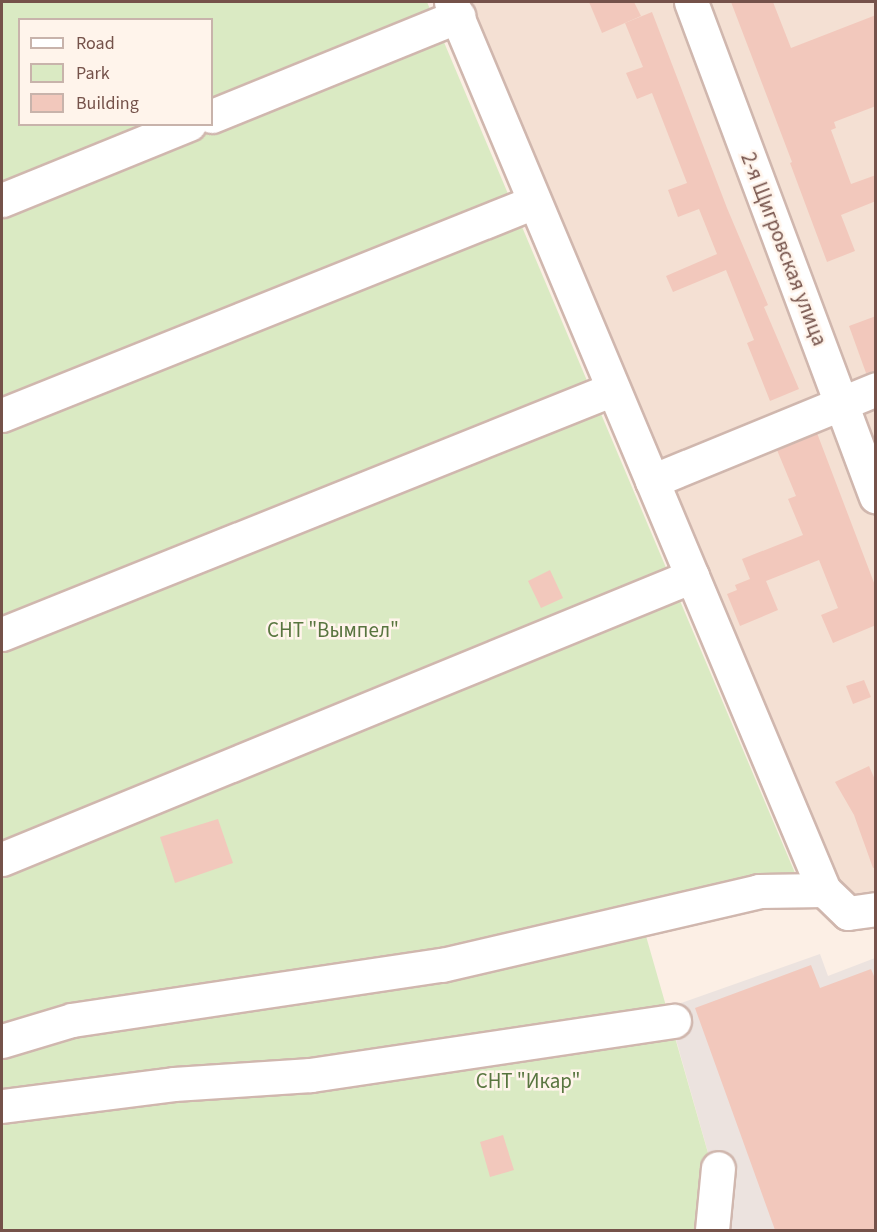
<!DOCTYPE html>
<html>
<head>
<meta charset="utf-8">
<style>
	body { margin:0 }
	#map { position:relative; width:877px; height:1232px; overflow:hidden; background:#fcefe5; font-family:"Source Sans 3",sans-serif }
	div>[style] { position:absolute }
	.residential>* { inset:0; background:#f4e0d3 }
	.industrial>* { inset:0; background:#ece3df }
	.green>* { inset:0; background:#daeac3 }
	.building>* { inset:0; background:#f2c8bc }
	.roads { filter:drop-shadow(2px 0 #d0b7ae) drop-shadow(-2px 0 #d0b7ae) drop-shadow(0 2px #d0b7ae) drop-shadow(0 -2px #d0b7ae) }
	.minor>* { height:33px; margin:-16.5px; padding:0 16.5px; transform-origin:16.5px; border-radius:16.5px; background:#fff }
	span { translate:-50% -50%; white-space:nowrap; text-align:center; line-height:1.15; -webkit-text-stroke:5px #fff4eb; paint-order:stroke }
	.street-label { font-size:21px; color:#75524a }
	.park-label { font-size:21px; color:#58753f }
	.frame { position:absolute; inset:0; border:3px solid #75524a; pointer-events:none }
	.legend { position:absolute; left:18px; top:18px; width:195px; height:108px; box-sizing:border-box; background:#fff4eb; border:2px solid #c8b3ab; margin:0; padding:8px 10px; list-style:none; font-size:18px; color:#75524a }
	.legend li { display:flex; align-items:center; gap:12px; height:30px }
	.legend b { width:30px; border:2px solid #c8b3ab }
</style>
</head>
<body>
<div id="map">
	<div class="residential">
		<i style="clip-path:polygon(459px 2px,875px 2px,875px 918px,846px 929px)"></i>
	</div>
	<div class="industrial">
		<i style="clip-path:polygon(820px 954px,828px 976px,875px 958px,875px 1230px,730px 1230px,667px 1008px)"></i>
	</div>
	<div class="green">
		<i style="clip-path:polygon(evenodd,2px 2px,427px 2px,795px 873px,638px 908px,730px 1230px,2px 1230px,2px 2px,20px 20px,212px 20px,212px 124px,20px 124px,20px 20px)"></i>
	</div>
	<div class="building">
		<i style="clip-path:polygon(589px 2px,634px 2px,641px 16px,602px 33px)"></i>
		<i style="clip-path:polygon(731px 2px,773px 2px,791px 48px,876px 15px,876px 106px,834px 122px,836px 128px,831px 130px,851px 184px,876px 175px,876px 201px,841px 215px,855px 251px,827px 262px,790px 163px,792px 162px)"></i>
		<i style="clip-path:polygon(652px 12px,727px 208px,768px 305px,764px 307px,799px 389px,770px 401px,747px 343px,754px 340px,726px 270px,673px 292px,666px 276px,717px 254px,699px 209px,678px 217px,668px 190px,687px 183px,652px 93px,637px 99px,626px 73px,643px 67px,625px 23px)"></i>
		<i style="clip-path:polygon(876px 316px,876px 371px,866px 373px,849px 326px)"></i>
		<i style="clip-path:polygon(817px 433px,876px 588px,876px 625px,833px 643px,821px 615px,838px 608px,819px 560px,766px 581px,778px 610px,740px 626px,727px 594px,737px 590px,735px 585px,750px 579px,742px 559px,803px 535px,788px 499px,796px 496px,777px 450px)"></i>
		<i style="clip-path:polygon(550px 570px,563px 598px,541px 608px,528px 581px)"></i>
		<i style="clip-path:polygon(864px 680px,871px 697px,853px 704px,846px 686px)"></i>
		<i style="clip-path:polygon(869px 766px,876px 782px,876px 867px,873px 868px,854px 815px,835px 782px)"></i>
		<i style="clip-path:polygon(218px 819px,233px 863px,175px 883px,160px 837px)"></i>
		<i style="clip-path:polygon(811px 965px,820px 988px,871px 969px,876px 981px,876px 1230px,775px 1230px,695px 1008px)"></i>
		<i style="clip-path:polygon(503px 1135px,514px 1170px,490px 1177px,480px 1142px)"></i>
	</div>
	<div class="roads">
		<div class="minor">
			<i style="left:451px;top:2px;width:963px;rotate:67.22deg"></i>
			<i style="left:824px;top:890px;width:33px;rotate:44deg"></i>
			<i style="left:848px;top:913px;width:28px;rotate:-8deg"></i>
			<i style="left:691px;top:2px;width:528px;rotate:69.51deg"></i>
			<i style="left:212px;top:116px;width:266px;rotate:-22.1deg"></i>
			<i style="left:2px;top:200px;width:202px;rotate:-22.1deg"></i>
			<i style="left:2px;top:415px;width:573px;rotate:-21.82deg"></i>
			<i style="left:652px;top:481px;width:242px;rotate:-22.3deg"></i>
			<i style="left:2px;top:634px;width:658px;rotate:-21.85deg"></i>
			<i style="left:2px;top:859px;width:746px;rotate:-22.3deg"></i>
			<i style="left:2px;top:1041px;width:73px;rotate:-16.7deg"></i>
			<i style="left:72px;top:1020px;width:374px;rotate:-8.5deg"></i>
			<i style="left:442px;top:965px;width:326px;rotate:-13.1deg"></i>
			<i style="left:759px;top:891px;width:65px;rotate:-0.9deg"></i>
			<i style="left:2px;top:1106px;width:173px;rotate:-7.3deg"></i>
			<i style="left:174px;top:1084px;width:137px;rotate:-3.8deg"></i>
			<i style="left:311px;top:1075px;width:367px;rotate:-8.5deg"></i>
			<i style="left:712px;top:1230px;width:62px;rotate:-84.5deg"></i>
		</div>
	</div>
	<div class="street-label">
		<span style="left:784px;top:249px;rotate:69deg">2-я Щигровская улица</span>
	</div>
	<div class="park-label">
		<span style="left:333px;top:630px">СНТ "Вымпел"</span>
		<span style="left:528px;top:1081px">СНТ "Икар"</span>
	</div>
	<div class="frame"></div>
	<ul class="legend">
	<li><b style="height:8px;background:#fff"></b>Road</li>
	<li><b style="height:16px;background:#daeac3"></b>Park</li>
	<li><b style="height:16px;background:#f2c8bc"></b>Building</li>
	</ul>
</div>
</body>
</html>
